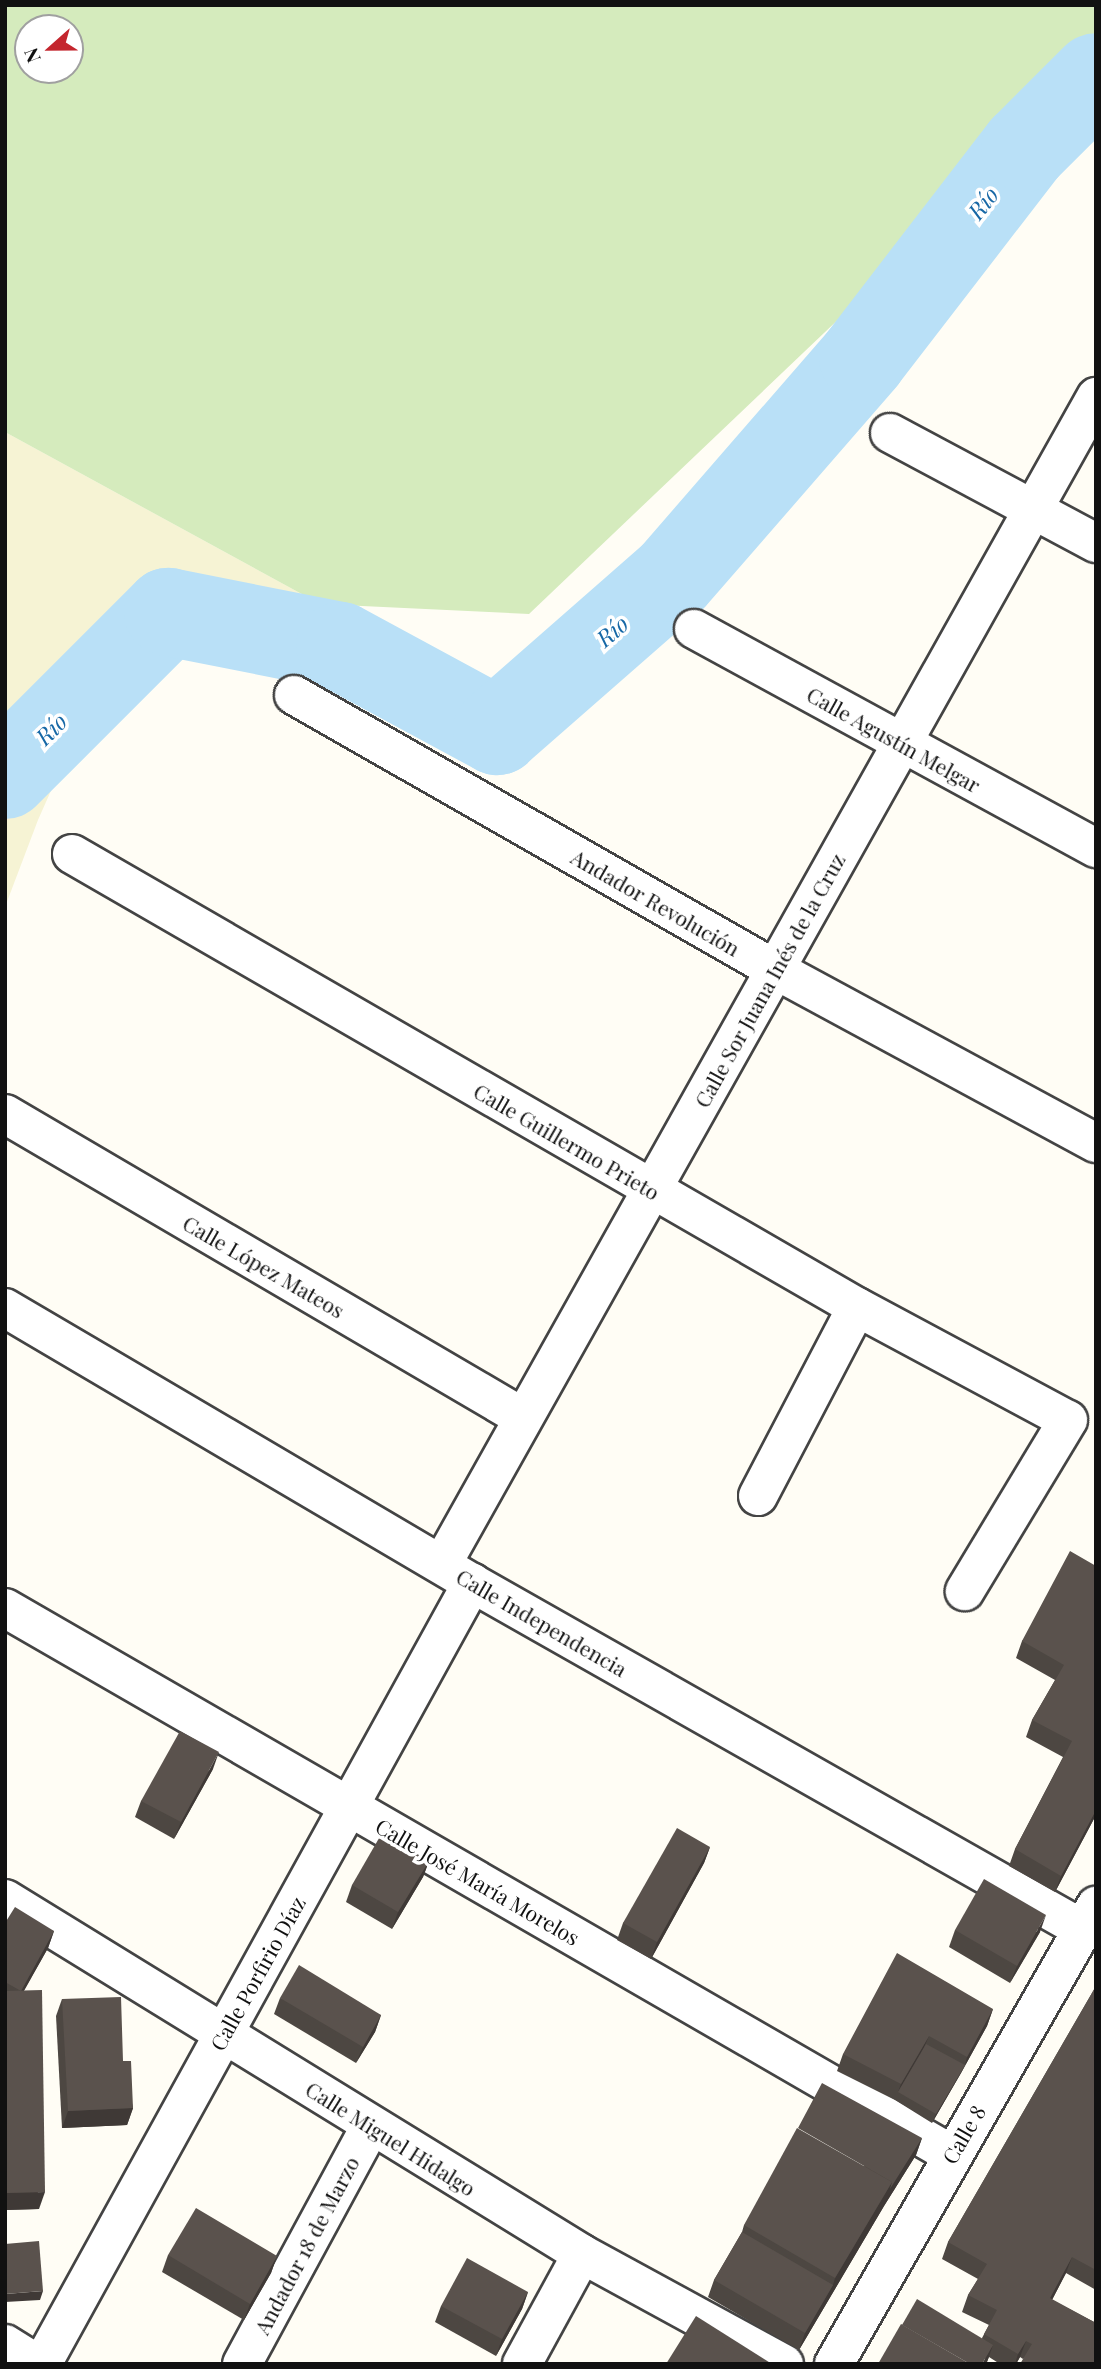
<!DOCTYPE html>
<html>
<head>
<meta charset="utf-8">
<style>
	body { margin:0 }
	#map { position:relative; width:1101px; height:2369px; overflow:hidden; background:#fffdf5; font-family:"Playfair Display",serif }
	div>[style] { position:absolute }
	.farmland>* { inset:0; background:#f6f3d4 }
	.green>* { inset:0; background:#d5ebbd }
	.river>* { height:88px; margin:-44px; padding:0 44px; transform-origin:44px; border-radius:44px; background:#b9e0f7 }
	.roads { filter:drop-shadow(2px 0 #444) drop-shadow(-2px 0 #444) drop-shadow(0 2px #444) drop-shadow(0 -2px #444) }
	.minor>* { height:38px; margin:-19px; padding:0 19px; transform-origin:19px; border-radius:19px; background:#fff }
	.wall>* { inset:0; background:#4d4742 }
	.shaded-wall>* { inset:0; background:#3f3936 }
	.building>* { inset:0; background:#5a524d }
	span { translate:-50% -50%; white-space:nowrap; text-align:center; line-height:1.15; -webkit-text-stroke:7px #fff; paint-order:stroke }
	.street-label { font-size:21px; color:#111 }
	.water-label { font-size:23px; color:#1768a6; font-style:italic }
	.frame { position:absolute; inset:0; border:7px solid #111; pointer-events:none }
	.north { position:absolute; left:14px; top:14px; width:70px; height:70px; box-sizing:border-box; background:#fff; border:2px solid #a0a0a0; border-radius:50%; rotate:249deg; font-size:19px; font-weight:700; line-height:28px; text-align:center; color:#111 }
	.north::after { content:''; display:block; margin:auto; width:24px; height:32px; background:#c4262e; clip-path:polygon(50% 0,100% 100%,50% 72%,0 100%) }
</style>
</head>
<body>
<div id="map">
	<div class="farmland">
		<i style="clip-path:polygon(5px 432px,320px 604px,302px 667px,128px 617px,38px 820px,5px 907px)"></i>
	</div>
	<div class="green">
		<i style="clip-path:polygon(evenodd,5px 5px,1096px 5px,1096px 74px,529px 614px,320px 604px,5px 432px,5px 5px,28px 28px,70px 28px,70px 70px,28px 70px,28px 28px)"></i>
	</div>
	<div class="river">
		<i style="left:5px;top:775px;width:231px;rotate:-45deg"></i>
		<i style="left:168px;top:612px;width:175px;rotate:11.2deg"></i>
		<i style="left:340px;top:646px;width:179px;rotate:28.4deg"></i>
		<i style="left:497px;top:731px;width:232px;rotate:-41.2deg"></i>
		<i style="left:672px;top:578px;width:291px;rotate:-49deg"></i>
		<i style="left:863px;top:358px;width:265px;rotate:-52.4deg"></i>
		<i style="left:1025px;top:148px;width:100px;rotate:-45deg"></i>
	</div>
	<div class="roads">
		<div class="minor">
			<i style="left:890px;top:433px;width:234px;rotate:28.1deg"></i>
			<i style="left:694px;top:629px;width:458px;rotate:28.6deg"></i>
			<i style="left:294px;top:695px;width:555px;rotate:29.71deg"></i>
			<i style="left:776px;top:970px;width:364px;rotate:28.4deg"></i>
			<i style="left:72px;top:854px;width:906px;rotate:29.99deg"></i>
			<i style="left:857px;top:1307px;width:239px;rotate:28.2deg"></i>
			<i style="left:1068px;top:1420px;width:200px;rotate:121.1deg"></i>
			<i style="left:5px;top:1114px;width:599px;rotate:30.37deg"></i>
			<i style="left:5px;top:1308px;width:542px;rotate:30.49deg"></i>
			<i style="left:472px;top:1583px;width:701px;rotate:29.56deg"></i>
			<i style="left:758px;top:1496px;width:213px;rotate:-62.4deg"></i>
			<i style="left:442px;top:1564px;width:1338px;rotate:-60.73deg"></i>
			<i style="left:5px;top:1608px;width:1092px;rotate:29.99deg"></i>
			<i style="left:5px;top:1899px;width:677px;rotate:31.6deg"></i>
			<i style="left:582px;top:2254px;width:230px;rotate:28.6deg"></i>
			<i style="left:5px;top:2344px;width:38px;rotate:32deg"></i>
			<i style="left:42px;top:2364px;width:892px;rotate:-61.16deg"></i>
			<i style="left:242px;top:2364px;width:269px;rotate:-61.6deg"></i>
			<i style="left:522px;top:2364px;width:125px;rotate:-61.4deg"></i>
			<i style="left:834px;top:2364px;width:528px;rotate:-60.23deg"></i>
		</div>
	</div>
	<div class="wall">
		<i style="clip-path:polygon(1096px 1566px,1096px 1815px,1055px 1892px,1009px 1866px,1015px 1849px,1063px 1757px,1026px 1737px,1032px 1720px,1055px 1680px,1016px 1658px,1022px 1641px)"></i>
		<i style="clip-path:polygon(213px 1769px,174px 1839px,135px 1817px,141px 1801px)"></i>
		<i style="clip-path:polygon(710px 1847px,704px 1863px,651px 1959px,617px 1940px,623px 1923px)"></i>
		<i style="clip-path:polygon(429px 1861px,423px 1877px,392px 1929px,346px 1902px,352px 1885px)"></i>
		<i style="clip-path:polygon(5px 1923px,54px 1931px,48px 1948px,24px 1990px,39px 2209px,5px 2210px)"></i>
		<i style="clip-path:polygon(955px 1930px,1040px 1932px,1010px 1983px,949px 1947px)"></i>
		<i style="clip-path:polygon(1096px 1986px,1096px 2290px,1066px 2273px,1052px 2300px,1096px 2323px,1023px 2359px,1020px 2357px,1016px 2364px,1000px 2364px,989px 2357px,986px 2364px,982px 2338px,989px 2325px,962px 2312px,968px 2295px,978px 2279px,942px 2259px,948px 2242px)"></i>
		<i style="clip-path:polygon(280px 1998px,381px 2015px,375px 2032px,356px 2063px,274px 2014px)"></i>
		<i style="clip-path:polygon(62px 1999px,123px 2061px,133px 2108px,127px 2125px,62px 2128px,56px 2016px)"></i>
		<i style="clip-path:polygon(993px 2009px,987px 2026px,961px 2073px,932px 2123px,895px 2100px,837px 2071px,843px 2054px)"></i>
		<i style="clip-path:polygon(922px 2138px,916px 2155px,884px 2206px,799px 2350px,708px 2297px,714px 2280px,742px 2232px,744px 2225px)"></i>
		<i style="clip-path:polygon(168px 2255px,277px 2256px,271px 2273px,244px 2320px,162px 2272px)"></i>
		<i style="clip-path:polygon(528px 2292px,522px 2309px,496px 2356px,435px 2322px,441px 2306px)"></i>
	</div>
	<div class="shaded-wall">
		<i style="clip-path:polygon(219px 1752px,213px 1769px,174px 1839px,181px 1822px)"></i>
		<i style="clip-path:polygon(1096px 1810px,1096px 1815px,1055px 1892px,1061px 1876px)"></i>
		<i style="clip-path:polygon(710px 1847px,704px 1863px,651px 1959px,657px 1942px)"></i>
		<i style="clip-path:polygon(429px 1861px,423px 1877px,392px 1929px,398px 1912px)"></i>
		<i style="clip-path:polygon(1046px 1915px,1040px 1932px,1010px 1983px,1017px 1966px)"></i>
		<i style="clip-path:polygon(54px 1931px,48px 1948px,15px 2007px,21px 1991px)"></i>
		<i style="clip-path:polygon(993px 2009px,987px 2026px,961px 2073px,932px 2123px,936px 2114px,965px 2065px,967px 2057px)"></i>
		<i style="clip-path:polygon(381px 2015px,375px 2032px,356px 2063px,363px 2047px)"></i>
		<i style="clip-path:polygon(929px 2036px,922px 2052px,898px 2092px,901px 2084px)"></i>
		<i style="clip-path:polygon(133px 2108px,127px 2125px,62px 2128px,68px 2111px)"></i>
		<i style="clip-path:polygon(922px 2138px,916px 2155px,884px 2206px,799px 2350px,805px 2333px,833px 2285px,835px 2278px,892px 2182px)"></i>
		<i style="clip-path:polygon(45px 2192px,39px 2209px,5px 2210px,5px 2193px)"></i>
		<i style="clip-path:polygon(277px 2256px,271px 2273px,244px 2320px,250px 2304px)"></i>
		<i style="clip-path:polygon(1072px 2257px,1066px 2273px,1044px 2315px,1050px 2298px)"></i>
		<i style="clip-path:polygon(43px 2291px,40px 2300px,5px 2302px,5px 2294px)"></i>
		<i style="clip-path:polygon(528px 2292px,522px 2309px,496px 2356px,502px 2339px)"></i>
		<i style="clip-path:polygon(1026px 2341px,1020px 2357px,1016px 2364px,1015px 2364px,1018px 2354px)"></i>
		<i style="clip-path:polygon(993px 2345px,987px 2362px,986px 2364px,982px 2364px)"></i>
	</div>
	<div class="building">
		<i style="clip-path:polygon(1070px 1551px,1096px 1566px,1096px 1810px,1061px 1876px,1015px 1849px,1072px 1741px,1032px 1720px,1064px 1665px,1022px 1641px)"></i>
		<i style="clip-path:polygon(180px 1731px,219px 1752px,181px 1822px,141px 1801px)"></i>
		<i style="clip-path:polygon(677px 1828px,710px 1847px,657px 1942px,623px 1923px)"></i>
		<i style="clip-path:polygon(382px 1833px,429px 1861px,398px 1912px,352px 1885px)"></i>
		<i style="clip-path:polygon(984px 1879px,1046px 1915px,1017px 1966px,955px 1930px)"></i>
		<i style="clip-path:polygon(15px 1907px,54px 1931px,21px 1991px,5px 1982px,5px 1923px)"></i>
		<i style="clip-path:polygon(897px 1953px,993px 2009px,967px 2057px,929px 2036px,901px 2084px,843px 2054px)"></i>
		<i style="clip-path:polygon(299px 1965px,381px 2015px,363px 2047px,280px 1998px)"></i>
		<i style="clip-path:polygon(1096px 1986px,1096px 2270px,1072px 2257px,1050px 2298px,1096px 2323px,1096px 2364px,1020px 2364px,1032px 2344px,1026px 2341px,1018px 2354px,984px 2334px,997px 2310px,968px 2295px,987px 2264px,948px 2242px)"></i>
		<i style="clip-path:polygon(42px 1990px,45px 2192px,5px 2193px,5px 1991px)"></i>
		<i style="clip-path:polygon(121px 1997px,123px 2061px,131px 2061px,133px 2108px,68px 2111px,62px 1999px)"></i>
		<i style="clip-path:polygon(926px 2044px,965px 2065px,936px 2114px,898px 2092px)"></i>
		<i style="clip-path:polygon(822px 2083px,922px 2138px,890px 2189px,892px 2182px,798px 2128px)"></i>
		<i style="clip-path:polygon(797px 2128px,892px 2182px,835px 2278px,744px 2225px)"></i>
		<i style="clip-path:polygon(196px 2208px,277px 2256px,250px 2304px,168px 2255px)"></i>
		<i style="clip-path:polygon(742px 2232px,833px 2285px,805px 2333px,714px 2280px)"></i>
		<i style="clip-path:polygon(39px 2241px,43px 2291px,5px 2294px,5px 2244px)"></i>
		<i style="clip-path:polygon(467px 2258px,528px 2292px,502px 2339px,441px 2306px)"></i>
		<i style="clip-path:polygon(917px 2299px,993px 2345px,982px 2364px,970px 2364px,902px 2325px)"></i>
		<i style="clip-path:polygon(696px 2316px,772px 2364px,666px 2364px)"></i>
		<i style="clip-path:polygon(901px 2324px,970px 2364px,878px 2364px)"></i>
	</div>
	<div class="street-label">
		<span style="left:894px;top:739px;rotate:29deg">Calle Agustín Melgar</span>
		<span style="left:656px;top:902px;rotate:30deg">Andador Revolución</span>
		<span style="left:769px;top:980px;rotate:-61deg">Calle Sor Juana Inés de la Cruz</span>
		<span style="left:567px;top:1141px;rotate:30deg">Calle Guillermo Prieto</span>
		<span style="left:264px;top:1266px;rotate:30deg">Calle López Mateos</span>
		<span style="left:542px;top:1622px;rotate:30deg">Calle Independencia</span>
		<span style="left:478px;top:1881px;rotate:30deg">Calle José María Morelos</span>
		<span style="left:257px;top:1973px;rotate:-61deg">Calle Porfirio Díaz</span>
		<span style="left:963px;top:2134px;rotate:-60deg">Calle 8</span>
		<span style="left:391px;top:2138px;rotate:32deg">Calle Miguel Hidalgo</span>
		<span style="left:306px;top:2245px;rotate:-62deg">Andador 18 de Marzo</span>
	</div>
	<div class="water-label">
		<span style="left:983px;top:203px;rotate:-52deg">Río</span>
		<span style="left:612px;top:631px;rotate:-41deg">Río</span>
		<span style="left:51px;top:729px;rotate:-45deg">Río</span>
	</div>
	<div class="frame"></div>
	<div class="north">N</div>
</div>
</body>
</html>
